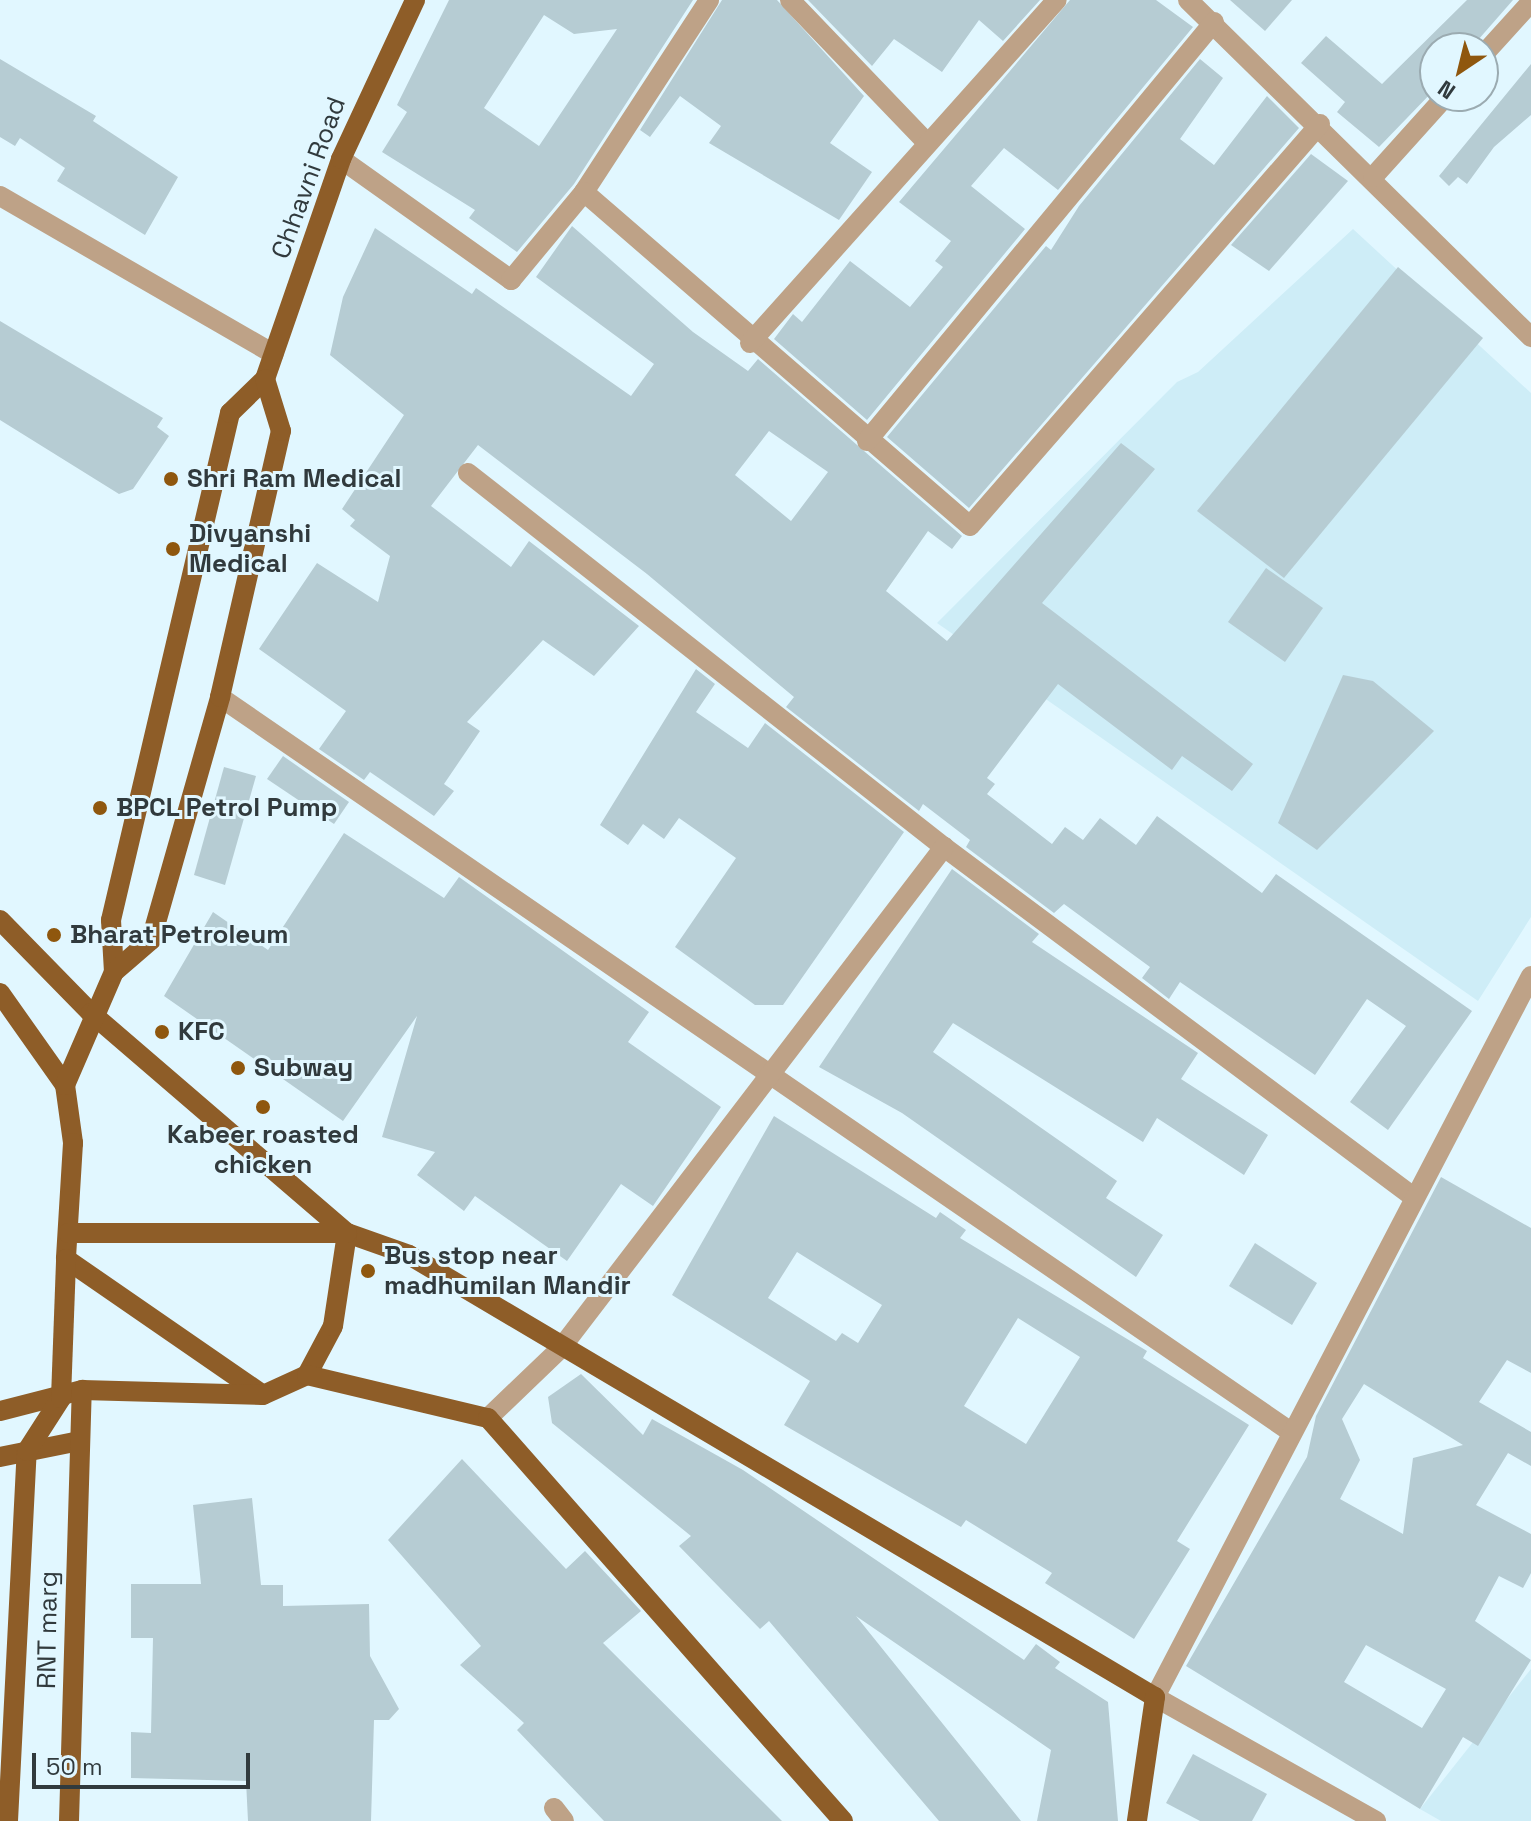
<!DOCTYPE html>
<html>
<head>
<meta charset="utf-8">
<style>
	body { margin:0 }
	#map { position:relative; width:1531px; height:1821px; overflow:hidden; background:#e1f7ff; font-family:"Space Grotesk",sans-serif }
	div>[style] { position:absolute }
	.built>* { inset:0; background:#ceedf7 }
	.building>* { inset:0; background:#b6ccd3 }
	.minor>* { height:20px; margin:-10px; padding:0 10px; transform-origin:10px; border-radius:10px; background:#bea287 }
	.major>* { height:20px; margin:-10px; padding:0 10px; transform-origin:10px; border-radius:10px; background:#8e5d28 }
	.dots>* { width:22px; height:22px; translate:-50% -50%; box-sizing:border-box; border:4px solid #e1f7ff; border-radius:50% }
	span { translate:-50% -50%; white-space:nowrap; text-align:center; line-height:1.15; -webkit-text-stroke:6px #e1f7ff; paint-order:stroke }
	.street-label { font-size:26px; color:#313a3d }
	.poi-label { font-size:26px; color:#313a3d; font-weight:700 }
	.left { translate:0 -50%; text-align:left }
	.north { position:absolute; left:1419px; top:32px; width:80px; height:80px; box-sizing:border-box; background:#e1f7ff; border:2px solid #9babb1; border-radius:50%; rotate:215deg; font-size:22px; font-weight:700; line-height:32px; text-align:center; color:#313a3d }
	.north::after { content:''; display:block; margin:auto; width:28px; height:36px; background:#8f570e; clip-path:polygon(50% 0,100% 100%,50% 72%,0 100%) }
	.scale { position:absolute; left:32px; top:1753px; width:218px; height:36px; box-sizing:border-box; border:4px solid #313a3d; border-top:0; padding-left:10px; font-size:24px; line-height:28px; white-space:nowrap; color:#313a3d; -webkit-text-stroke:6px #e1f7ff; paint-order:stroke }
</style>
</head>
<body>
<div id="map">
	<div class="built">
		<i style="clip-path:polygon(1353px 229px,1531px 393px,1531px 917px,1478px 1001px,937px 623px,1177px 382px,1198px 372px)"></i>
		<i style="clip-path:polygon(1531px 1669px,1531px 1821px,1441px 1821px,1420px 1809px)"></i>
	</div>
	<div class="building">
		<i style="clip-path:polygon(evenodd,449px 0,693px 0,574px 184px,517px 252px,469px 218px,475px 210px,382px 152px,407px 112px,397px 105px,449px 0,544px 15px,574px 34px,617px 29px,539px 146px,484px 108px,544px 15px)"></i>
		<i style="clip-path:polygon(722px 0,777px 0,864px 96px,830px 143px,872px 172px,839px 220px,709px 143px,721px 126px,680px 96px,650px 137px,640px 130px)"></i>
		<i style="clip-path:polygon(808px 0,1040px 0,1003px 41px,979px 20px,942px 72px,894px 39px,872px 66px)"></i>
		<i style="clip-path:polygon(1070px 0,1156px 0,1193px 27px,1058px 190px,1004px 148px,971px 186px,1025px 229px,867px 420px,774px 339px,793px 314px,802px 322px,850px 261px,910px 307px,943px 267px,935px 261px,951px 241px,899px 202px)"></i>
		<i style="clip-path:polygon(1230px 0,1292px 0,1265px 31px)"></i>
		<i style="clip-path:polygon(1467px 0,1513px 0,1471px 48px,1435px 48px,1435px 89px,1379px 147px,1337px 112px,1345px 102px,1301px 63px,1326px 36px,1382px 84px)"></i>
		<i style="clip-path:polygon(0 59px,96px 116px,93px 121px,178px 177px,145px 235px,57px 181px,65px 168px,20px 138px,15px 146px,0 137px)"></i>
		<i style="clip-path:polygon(1200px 59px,1223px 78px,1180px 139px,1214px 165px,1267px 96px,1299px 128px,969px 508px,887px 437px,1046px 246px,1051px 250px,1079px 206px)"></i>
		<i style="clip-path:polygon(1531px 64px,1531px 115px,1494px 147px,1467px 184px,1458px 177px,1449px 186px,1439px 176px)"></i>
		<i style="clip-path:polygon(1311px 154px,1348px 181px,1269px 271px,1231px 245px)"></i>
		<i style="clip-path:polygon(evenodd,572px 226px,693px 332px,748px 371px,758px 359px,962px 536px,952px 549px,928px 531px,886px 591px,947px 641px,1121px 443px,1155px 469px,1042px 603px,1253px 764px,1232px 791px,1182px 756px,1172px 770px,1058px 684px,987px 778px,995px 784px,987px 794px,1052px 844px,1065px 827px,1083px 840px,1100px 818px,1136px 845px,1157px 816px,1262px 893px,1276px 874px,1472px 1011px,1388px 1130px,1350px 1102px,1406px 1026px,1367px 999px,1315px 1075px,1180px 982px,1169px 999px,1142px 978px,1150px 967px,1064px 904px,1054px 913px,966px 847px,970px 840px,923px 804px,919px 811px,786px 707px,794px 697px,647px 574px,478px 445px,431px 506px,511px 567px,529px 541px,639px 626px,594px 676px,543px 640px,467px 722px,480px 731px,444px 784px,454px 791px,434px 816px,370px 772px,364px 780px,319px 749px,346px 711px,259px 649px,317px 563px,378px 602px,390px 556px,350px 526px,355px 520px,342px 509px,404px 415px,330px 355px,343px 297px,375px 228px,472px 294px,476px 288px,631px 396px,654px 364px,536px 277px,572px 226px,769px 431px,828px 472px,791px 521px,735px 475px,769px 431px)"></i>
		<i style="clip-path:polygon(1398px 267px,1483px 338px,1284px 578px,1197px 511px)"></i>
		<i style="clip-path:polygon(0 321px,163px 418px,157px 427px,169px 436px,133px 489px,119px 494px,0 420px)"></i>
		<i style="clip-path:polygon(1266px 568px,1323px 608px,1285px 662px,1228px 622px)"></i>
		<i style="clip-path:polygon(696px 669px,715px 684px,696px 712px,748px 748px,765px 723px,904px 832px,783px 1005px,755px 1005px,675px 947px,736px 858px,679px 818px,664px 839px,643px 824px,628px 845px,600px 825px)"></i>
		<i style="clip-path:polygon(1343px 675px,1373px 681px,1434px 731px,1317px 850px,1278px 823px)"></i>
		<i style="clip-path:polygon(283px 756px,349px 802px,334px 824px,267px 779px)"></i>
		<i style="clip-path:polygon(224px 767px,256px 776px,225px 885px,194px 875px)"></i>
		<i style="clip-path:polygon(344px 833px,444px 898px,459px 877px,649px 1012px,628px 1042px,721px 1107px,653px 1206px,621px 1184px,567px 1261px,475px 1196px,464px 1211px,417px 1175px,435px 1152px,382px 1137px,417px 1016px,343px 1121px,164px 996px,213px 912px,268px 950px)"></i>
		<i style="clip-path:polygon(952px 869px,1039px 934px,1032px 942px,1198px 1053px,1181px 1079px,1268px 1135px,1244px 1175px,1157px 1118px,1143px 1142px,953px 1023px,933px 1052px,1117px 1181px,1106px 1198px,1163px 1235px,1136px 1277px,902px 1113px,819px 1067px)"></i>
		<i style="clip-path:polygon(evenodd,774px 1116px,936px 1218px,940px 1212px,966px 1230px,960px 1238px,1147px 1351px,1143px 1358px,1249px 1425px,1177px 1541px,1190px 1549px,1134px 1639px,1045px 1583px,1052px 1573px,966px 1520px,961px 1527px,784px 1425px,810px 1381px,672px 1295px,774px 1116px,797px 1252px,882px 1305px,858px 1343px,842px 1333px,836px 1341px,768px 1298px,797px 1252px,774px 1116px,1018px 1318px,1080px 1357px,1026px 1444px,964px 1406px,1018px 1318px)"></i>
		<i style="clip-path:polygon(evenodd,1441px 1177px,1531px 1228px,1531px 1373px,1507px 1360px,1479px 1402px,1531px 1432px,1531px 1466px,1508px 1453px,1476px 1505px,1531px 1534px,1531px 1573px,1523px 1588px,1499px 1576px,1475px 1621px,1531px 1660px,1478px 1746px,1463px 1737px,1420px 1809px,1186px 1666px,1307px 1457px,1316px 1416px,1441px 1177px,1364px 1384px,1463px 1445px,1413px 1458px,1403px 1534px,1340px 1499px,1360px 1460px,1342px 1419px,1364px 1384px,1441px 1177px,1366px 1645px,1446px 1689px,1422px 1728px,1344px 1682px,1366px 1645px)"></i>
		<i style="clip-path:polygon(1255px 1243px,1317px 1283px,1292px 1325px,1229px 1286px)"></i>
		<i style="clip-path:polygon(581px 1374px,643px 1435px,652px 1419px,743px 1470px,1024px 1660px,1036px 1644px,1060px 1662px,1055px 1668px,1108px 1702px,1118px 1821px,1037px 1821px,1051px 1750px,856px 1616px,1021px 1821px,939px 1821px,769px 1621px,760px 1629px,679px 1546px,691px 1536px,552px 1423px,548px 1397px)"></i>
		<i style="clip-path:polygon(462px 1459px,566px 1569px,585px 1551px,641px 1611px,603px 1643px,782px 1821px,604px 1821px,517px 1730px,524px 1723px,460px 1665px,481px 1646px,388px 1540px)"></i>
		<i style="clip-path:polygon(252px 1498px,261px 1585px,283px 1585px,283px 1606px,369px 1604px,370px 1656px,399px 1709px,389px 1720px,374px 1720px,371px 1821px,248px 1821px,246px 1781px,131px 1778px,131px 1732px,151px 1733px,153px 1638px,131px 1638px,131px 1584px,201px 1584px,193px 1505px)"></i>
		<i style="clip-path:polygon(1193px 1754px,1267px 1794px,1252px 1821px,1200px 1821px,1166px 1803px)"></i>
	</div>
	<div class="minor">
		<i style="left:790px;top:0;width:197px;rotate:46.2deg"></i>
		<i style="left:1188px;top:0;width:481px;rotate:44.5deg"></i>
		<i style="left:1483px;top:55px;width:72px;rotate:-47.8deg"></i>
		<i style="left:341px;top:159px;width:209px;rotate:35.4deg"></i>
		<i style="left:511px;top:280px;width:114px;rotate:-50.3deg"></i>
		<i style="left:584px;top:192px;width:229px;rotate:-56.9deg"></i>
		<i style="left:1373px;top:177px;width:109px;rotate:-48deg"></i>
		<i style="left:584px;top:192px;width:510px;rotate:40.87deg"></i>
		<i style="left:970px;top:526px;width:533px;rotate:-48.96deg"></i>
		<i style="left:0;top:196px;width:316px;rotate:30deg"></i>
		<i style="left:750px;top:343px;width:460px;rotate:-48.2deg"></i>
		<i style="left:867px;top:441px;width:544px;rotate:-50.37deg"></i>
		<i style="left:468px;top:473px;width:605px;rotate:38.16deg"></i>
		<i style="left:944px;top:847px;width:584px;rotate:36.71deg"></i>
		<i style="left:220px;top:697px;width:1299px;rotate:34.46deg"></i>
		<i style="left:488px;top:1418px;width:101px;rotate:-43.8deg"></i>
		<i style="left:561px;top:1348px;width:631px;rotate:-52.6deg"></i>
		<i style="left:554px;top:1808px;width:16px;rotate:52deg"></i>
		<i style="left:1376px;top:1821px;width:253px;rotate:-150.7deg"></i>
		<i style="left:1155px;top:1697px;width:813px;rotate:-62.46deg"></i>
	</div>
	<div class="major">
		<i style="left:0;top:920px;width:130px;rotate:45.6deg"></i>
		<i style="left:91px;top:1013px;width:338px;rotate:40.7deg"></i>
		<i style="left:347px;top:1233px;width:66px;rotate:19.5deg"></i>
		<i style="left:409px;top:1255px;width:867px;rotate:30.65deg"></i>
		<i style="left:1155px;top:1697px;width:125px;rotate:98.3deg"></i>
		<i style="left:114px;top:972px;width:52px;rotate:-93.3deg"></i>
		<i style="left:111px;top:920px;width:521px;rotate:-76.79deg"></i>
		<i style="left:230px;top:413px;width:49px;rotate:-44.2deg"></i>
		<i style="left:265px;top:379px;width:233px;rotate:-70.9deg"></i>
		<i style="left:341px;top:159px;width:175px;rotate:-65deg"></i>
		<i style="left:0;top:993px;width:113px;rotate:54.8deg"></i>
		<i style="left:65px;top:1085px;width:59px;rotate:82.1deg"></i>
		<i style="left:73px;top:1143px;width:116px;rotate:93.5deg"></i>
		<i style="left:66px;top:1259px;width:239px;rotate:34.6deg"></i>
		<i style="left:263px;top:1395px;width:48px;rotate:-24.4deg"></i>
		<i style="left:307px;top:1375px;width:55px;rotate:-62deg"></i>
		<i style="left:333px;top:1326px;width:94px;rotate:-81.4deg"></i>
		<i style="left:347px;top:1233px;width:279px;rotate:180deg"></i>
		<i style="left:65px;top:1085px;width:123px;rotate:-66.6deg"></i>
		<i style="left:114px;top:972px;width:49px;rotate:-40.9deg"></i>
		<i style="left:151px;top:940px;width:253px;rotate:-74.1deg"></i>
		<i style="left:220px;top:697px;width:273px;rotate:-77.1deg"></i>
		<i style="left:281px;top:431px;width:54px;rotate:-107.1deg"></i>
		<i style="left:307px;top:1375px;width:186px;rotate:13.4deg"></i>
		<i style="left:488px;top:1418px;width:537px;rotate:48.62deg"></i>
		<i style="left:0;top:1411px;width:85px;rotate:-14.4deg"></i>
		<i style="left:82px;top:1390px;width:181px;rotate:1.6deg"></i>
		<i style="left:0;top:1457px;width:81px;rotate:-11.4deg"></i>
		<i style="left:8px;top:1821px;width:370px;rotate:-87.1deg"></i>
		<i style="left:27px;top:1451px;width:63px;rotate:-57.3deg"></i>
		<i style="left:61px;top:1398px;width:139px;rotate:-87.9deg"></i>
		<i style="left:69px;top:1821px;width:431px;rotate:-88.3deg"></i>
	</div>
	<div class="dots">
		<i style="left:171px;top:479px;background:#8f570e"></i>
		<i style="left:173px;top:549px;background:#8f570e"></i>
		<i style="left:100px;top:808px;background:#8f570e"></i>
		<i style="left:54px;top:935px;background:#8f570e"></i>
		<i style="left:162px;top:1032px;background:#8f570e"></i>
		<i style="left:238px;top:1068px;background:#8f570e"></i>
		<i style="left:263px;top:1107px;background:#8f570e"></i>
		<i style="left:368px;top:1271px;background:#8f570e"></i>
	</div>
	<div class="street-label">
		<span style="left:309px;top:178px;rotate:-70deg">Chhavni Road</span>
		<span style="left:48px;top:1630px;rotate:-89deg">RNT marg</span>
	</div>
	<div class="poi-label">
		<span class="left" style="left:187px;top:479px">Shri Ram Medical</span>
		<span class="left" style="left:189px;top:549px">Divyanshi<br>Medical</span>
		<span class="left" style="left:116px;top:808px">BPCL Petrol Pump</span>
		<span class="left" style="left:70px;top:935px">Bharat Petroleum</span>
		<span class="left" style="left:178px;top:1032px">KFC</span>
		<span class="left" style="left:254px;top:1068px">Subway</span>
		<span style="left:263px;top:1150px">Kabeer roasted<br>chicken</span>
		<span class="left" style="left:384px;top:1271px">Bus stop near<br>madhumilan Mandir</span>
	</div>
	<div class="north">N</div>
	<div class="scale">50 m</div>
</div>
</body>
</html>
